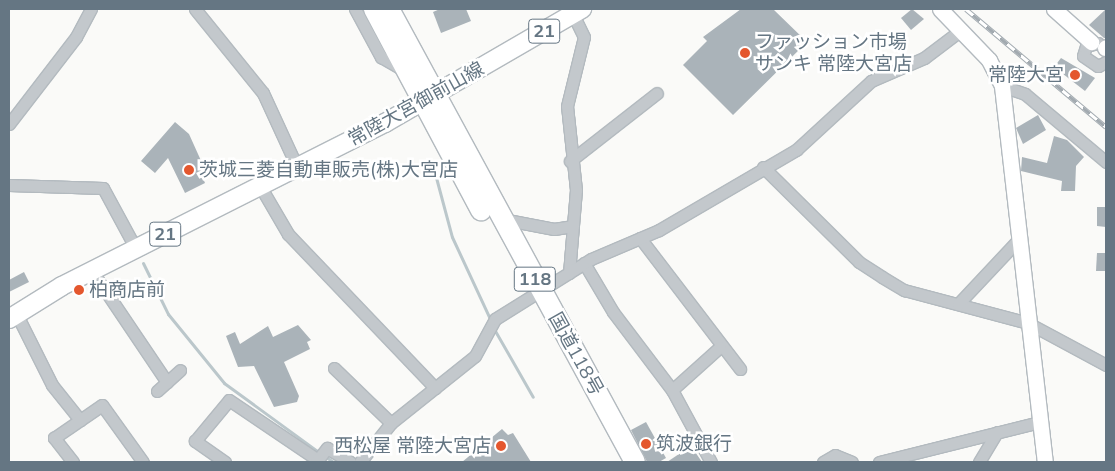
<!DOCTYPE html>
<html>
<head>
<meta charset="utf-8">
<style>
	body { margin:0 }
	#map { position:relative; width:1115px; height:471px; overflow:hidden; background:#fafaf8; font-family:Mulish,"Noto Sans JP",sans-serif }
	div>[style] { position:absolute }
	.stream>* { height:3px; margin:-1.5px; padding:0 1.5px; transform-origin:1.5px; border-radius:1.5px; background:#bbc7cb }
	.building>* { inset:0; background:#aab3b9 }
	.roads { filter:drop-shadow(1px 0 #b3babf) drop-shadow(-1px 0 #b3babf) drop-shadow(0 1px #b3babf) drop-shadow(0 -1px #b3babf) }
	.street>* { height:11px; margin:-5.5px; padding:0 5.5px; transform-origin:5.5px; border-radius:5.5px; background:#c3c8cc }
	.secondary>* { height:15px; margin:-7.5px; padding:0 7.5px; transform-origin:7.5px; border-radius:7.5px; background:#fff }
	.primary>* { height:18px; margin:-9px; padding:0 9px; transform-origin:9px; border-radius:9px; background:#fff }
	.highway>* { height:20px; margin:-10px; padding:0 10px; transform-origin:10px; border-radius:10px; background:#fff }
	.rail>* { height:5px; margin-top:-2.5px; transform-origin:0; background:repeating-linear-gradient(90deg,#fff 0 9px,#a2aab0 0 18px); box-sizing:border-box; border-block:1px solid #a2aab0 }
	.dots>* { width:14px; height:14px; translate:-50% -50%; box-sizing:border-box; border:2px solid #fff; border-radius:50% }
	span { translate:-50% -50%; white-space:nowrap; text-align:center; line-height:1.15; -webkit-text-stroke:5px #fff; paint-order:stroke }
	.shield-label span { padding:1px 4px; background:#fff; border:1px solid; border-radius:4px; -webkit-text-stroke-width:0 }
	.shield-label { font-size:18px; color:#657683; font-weight:700 }
	.poi-label { font-size:19px; color:#657683 }
	.left { translate:0 -50%; text-align:left }
	.right { translate:-100% -50%; text-align:right }
	.street-label { font-size:19px; color:#657683 }
	.frame { position:absolute; inset:0; border:10px solid #657683; pointer-events:none }
</style>
</head>
<body>
<div id="map">
	<div class="stream">
		<i style="left:434px;top:170px;width:69px;rotate:75deg"></i>
		<i style="left:452px;top:237px;width:93px;rotate:65.1deg"></i>
		<i style="left:143px;top:263px;width:57px;rotate:63.9deg"></i>
		<i style="left:168px;top:314px;width:89px;rotate:50.9deg"></i>
		<i style="left:224px;top:383px;width:119px;rotate:36.1deg"></i>
		<i style="left:494px;top:329px;width:78px;rotate:60.2deg"></i>
		<i style="left:325px;top:456px;width:10px;rotate:37deg"></i>
		<i style="left:451px;top:462px;width:1px"></i>
	</div>
	<div class="building">
		<i style="clip-path:polygon(440px 9px,466px 9px,471px 21px,441px 33px,433px 12px)"></i>
		<i style="clip-path:polygon(741px 9px,773px 9px,807px 42px,733px 115px,683px 65px,707px 41px,703px 37px)"></i>
		<i style="clip-path:polygon(912px 9px,924px 19px,911px 30px,901px 18px)"></i>
		<i style="clip-path:polygon(1106px 9px,1106px 38px,1104px 38px,1089px 25px)"></i>
		<i style="clip-path:polygon(1061px 58px,1095px 78px,1085px 91px,1054px 67px)"></i>
		<i style="clip-path:polygon(1038px 115px,1046px 130px,1023px 144px,1016px 128px)"></i>
		<i style="clip-path:polygon(175px 122px,189px 134px,207px 174px,202px 176px,205px 183px,185px 193px,168px 158px,155px 173px,141px 161px)"></i>
		<i style="clip-path:polygon(1054px 136px,1067px 140px,1084px 157px,1076px 166px,1075px 191px,1061px 191px,1062px 181px,1021px 171px,1022px 157px,1047px 163px)"></i>
		<i style="clip-path:polygon(1097px 207px,1106px 207px,1106px 227px,1097px 226px)"></i>
		<i style="clip-path:polygon(1097px 253px,1106px 253px,1106px 271px,1096px 271px)"></i>
		<i style="clip-path:polygon(24px 272px,29px 282px,9px 292px,9px 280px)"></i>
		<i style="clip-path:polygon(298px 325px,311px 340px,307px 342px,310px 349px,284px 362px,299px 396px,297px 402px,274px 407px,254px 366px,238px 367px,226px 336px,235px 332px,240px 344px,268px 326px,273px 337px)"></i>
		<i style="clip-path:polygon(646px 422px,666px 458px,659px 462px,647px 462px,631px 430px)"></i>
		<i style="clip-path:polygon(502px 429px,508px 435px,513px 433px,531px 462px,462px 462px)"></i>
		<i style="clip-path:polygon(691px 446px,702px 462px,667px 462px)"></i>
	</div>
	<div class="roads">
		<div class="street">
			<i style="left:195px;top:9px;width:108px;rotate:51deg"></i>
			<i style="left:263px;top:93px;width:81px;rotate:65.3deg"></i>
			<i style="left:355px;top:9px;width:55px;rotate:61.6deg"></i>
			<i style="left:381px;top:57px;width:28px;rotate:30deg"></i>
			<i style="left:1098px;top:43px;width:12px;rotate:166deg"></i>
			<i style="left:1086px;top:46px;width:10px;rotate:107deg"></i>
			<i style="left:1083px;top:56px;width:18px;rotate:34deg"></i>
			<i style="left:1098px;top:66px;width:9px;rotate:-27deg"></i>
			<i style="left:1002px;top:86px;width:24px;rotate:19deg"></i>
			<i style="left:1025px;top:94px;width:106px;rotate:40deg"></i>
			<i style="left:9px;top:124px;width:110px;rotate:-52.4deg"></i>
			<i style="left:76px;top:37px;width:32px;rotate:-62deg"></i>
			<i style="left:570px;top:161px;width:110px;rotate:-38deg"></i>
			<i style="left:763px;top:167px;width:135px;rotate:44.7deg"></i>
			<i style="left:859px;top:262px;width:27px;rotate:33deg"></i>
			<i style="left:882px;top:277px;width:26px;rotate:31deg"></i>
			<i style="left:904px;top:290px;width:128px;rotate:14.9deg"></i>
			<i style="left:1028px;top:323px;width:89px;rotate:28.3deg"></i>
			<i style="left:9px;top:185px;width:94px;rotate:1.8deg"></i>
			<i style="left:103px;top:188px;width:69px;rotate:61.6deg"></i>
			<i style="left:260px;top:186px;width:56px;rotate:59.7deg"></i>
			<i style="left:288px;top:234px;width:213px;rotate:46.3deg"></i>
			<i style="left:502px;top:219px;width:53px;rotate:10.9deg"></i>
			<i style="left:554px;top:229px;width:19px;rotate:-9deg"></i>
			<i style="left:640px;top:238px;width:165px;rotate:52.6deg"></i>
			<i style="left:584px;top:263px;width:57px;rotate:59.4deg"></i>
			<i style="left:613px;top:312px;width:98px;rotate:52.9deg"></i>
			<i style="left:672px;top:390px;width:82px;rotate:61.6deg"></i>
			<i style="left:92px;top:271px;width:134px;rotate:56deg"></i>
			<i style="left:569px;top:273px;width:83px;rotate:-85.2deg"></i>
			<i style="left:576px;top:190px;width:84px;rotate:-96.1deg"></i>
			<i style="left:567px;top:106px;width:71px;rotate:-76.2deg"></i>
			<i style="left:584px;top:37px;width:25px;rotate:-116deg"></i>
			<i style="left:958px;top:304px;width:89px;rotate:-46.8deg"></i>
			<i style="left:16px;top:313px;width:80px;rotate:63.4deg"></i>
			<i style="left:52px;top:385px;width:45px;rotate:51.3deg"></i>
			<i style="left:334px;top:368px;width:79px;rotate:44deg"></i>
			<i style="left:672px;top:390px;width:64px;rotate:-41.9deg"></i>
			<i style="left:157px;top:391px;width:31px;rotate:-42deg"></i>
			<i style="left:73px;top:462px;width:31px;rotate:-128deg"></i>
			<i style="left:54px;top:438px;width:58px;rotate:-34.5deg"></i>
			<i style="left:102px;top:405px;width:70px;rotate:54.3deg"></i>
			<i style="left:225px;top:462px;width:37px;rotate:-145deg"></i>
			<i style="left:195px;top:441px;width:53px;rotate:-50.3deg"></i>
			<i style="left:229px;top:400px;width:107px;rotate:34deg"></i>
			<i style="left:316px;top:462px;width:18px;rotate:-52deg"></i>
			<i style="left:327px;top:448px;width:27px;rotate:31deg"></i>
			<i style="left:360px;top:462px;width:50px;rotate:-51.5deg"></i>
			<i style="left:391px;top:423px;width:107px;rotate:-38.6deg"></i>
			<i style="left:475px;top:356px;width:42px;rotate:-61.6deg"></i>
			<i style="left:495px;top:319px;width:113px;rotate:-32deg"></i>
			<i style="left:591px;top:259px;width:74px;rotate:-23.1deg"></i>
			<i style="left:659px;top:230px;width:159px;rotate:-30.3deg"></i>
			<i style="left:796px;top:150px;width:102px;rotate:-42.6deg"></i>
			<i style="left:871px;top:81px;width:58px;rotate:-23.5deg"></i>
			<i style="left:924px;top:58px;width:46px;rotate:-37.1deg"></i>
			<i style="left:823px;top:462px;width:14px;rotate:-30deg"></i>
			<i style="left:835px;top:455px;width:18px;rotate:22deg"></i>
			<i style="left:879px;top:462px;width:166px;rotate:-14deg"></i>
			<i style="left:979px;top:462px;width:35px;rotate:-59deg"></i>
		</div>
		<div class="secondary">
			<i style="left:940px;top:9px;width:71px;rotate:46.1deg"></i>
			<i style="left:989px;top:60px;width:29px;rotate:63deg"></i>
			<i style="left:1002px;top:86px;width:378px;rotate:83.5deg"></i>
			<i style="left:1054px;top:9px;width:50px;rotate:41.7deg"></i>
			<i style="left:1105px;top:48px;width:1px;rotate:-45deg"></i>
		</div>
		<div class="primary">
			<i style="left:9px;top:319px;width:62px;rotate:-31.9deg"></i>
			<i style="left:62px;top:286px;width:362px;rotate:-26.8deg"></i>
			<i style="left:385px;top:123px;width:228px;rotate:-30.1deg"></i>
		</div>
		<div class="highway">
			<i style="left:374px;top:9px;width:228px;rotate:62deg"></i>
			<i style="left:389px;top:9px;width:515px;rotate:61.5deg"></i>
		</div>
	</div>
	<div class="rail">
		<i style="left:966px;top:9px;width:183px;rotate:40.1deg"></i>
	</div>
	<div class="dots">
		<i style="left:745px;top:53px;background:#e4572e"></i>
		<i style="left:1075px;top:75px;background:#e4572e"></i>
		<i style="left:189px;top:170px;background:#e4572e"></i>
		<i style="left:79px;top:290px;background:#e4572e"></i>
		<i style="left:646px;top:444px;background:#e4572e"></i>
		<i style="left:501px;top:446px;background:#e4572e"></i>
	</div>
	<div class="shield-label">
		<span style="left:544px;top:31px">21</span>
		<span style="left:165px;top:234px">21</span>
		<span style="left:535px;top:279px">118</span>
	</div>
	<div class="poi-label">
		<span class="left" style="left:755px;top:53px">ファッション市場<br>サンキ 常陸大宮店</span>
		<span class="right" style="left:1064px;top:75px">常陸大宮</span>
		<span class="left" style="left:199px;top:170px">茨城三菱自動車販売(株)大宮店</span>
		<span class="left" style="left:89px;top:290px">柏商店前</span>
		<span class="left" style="left:656px;top:444px">筑波銀行</span>
		<span class="right" style="left:491px;top:446px">西松屋 常陸大宮店</span>
	</div>
	<div class="street-label">
		<span style="left:416px;top:104px;rotate:-29deg">常陸大宮御前山線</span>
		<span style="left:576px;top:354px;rotate:61deg">国道118号</span>
	</div>
	<div class="frame"></div>
</div>
</body>
</html>
